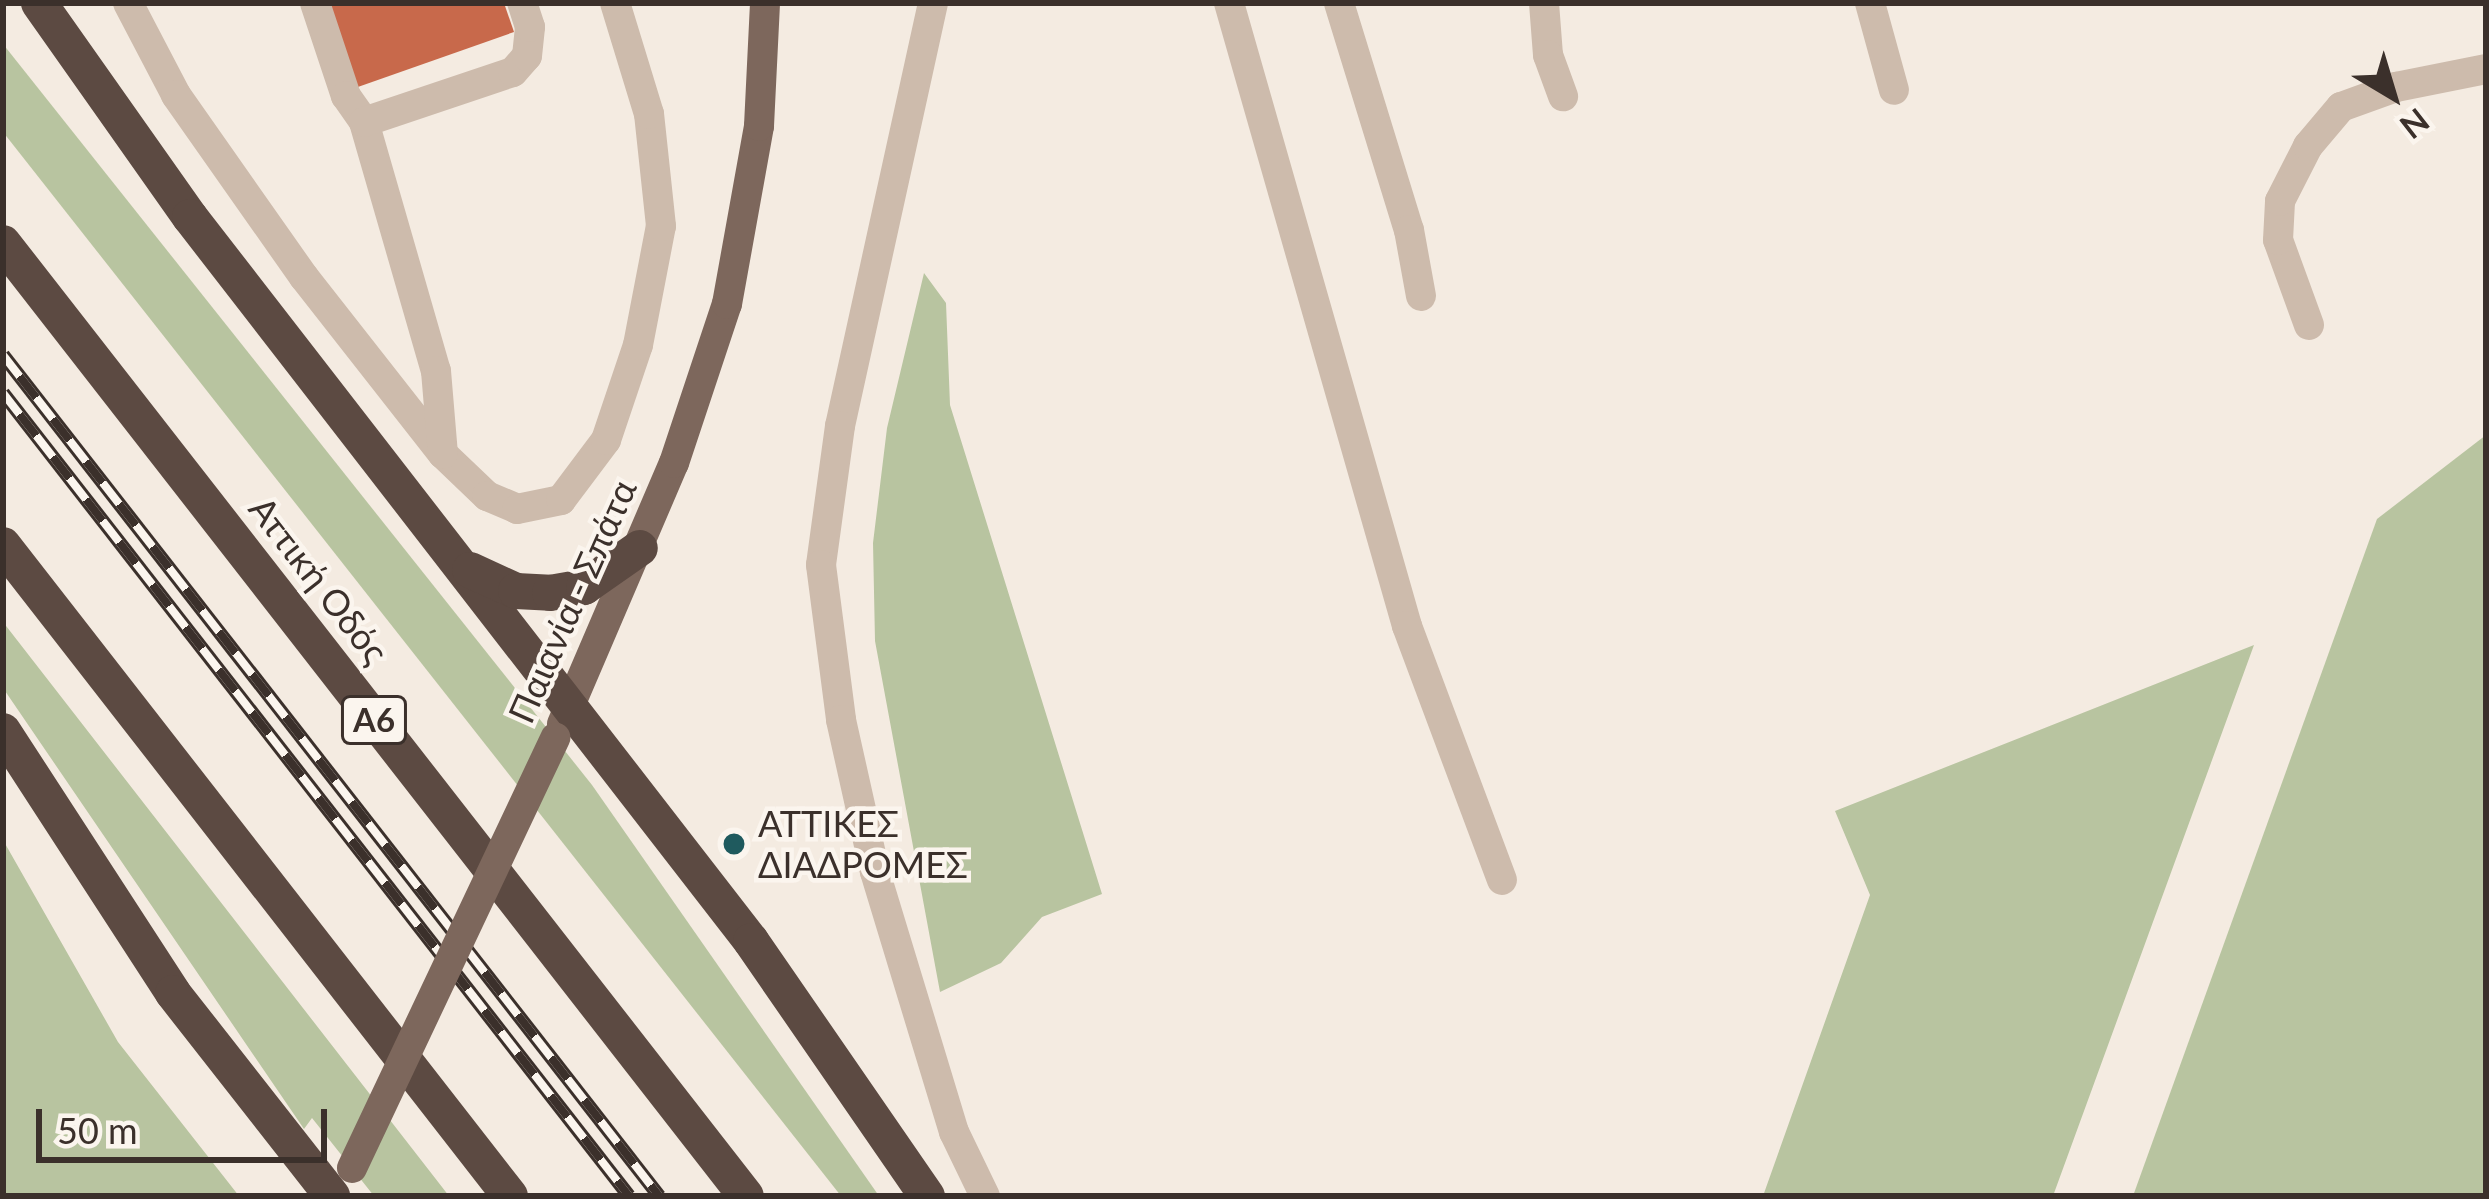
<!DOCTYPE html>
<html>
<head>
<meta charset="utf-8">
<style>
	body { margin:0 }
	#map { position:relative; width:2489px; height:1199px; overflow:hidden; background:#f4ebe1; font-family:Lato,sans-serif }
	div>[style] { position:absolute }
	.green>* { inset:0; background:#b8c4a0 }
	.building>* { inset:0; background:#c8694b }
	.minor>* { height:30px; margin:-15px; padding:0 15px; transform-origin:15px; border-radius:15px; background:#cdbbac }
	.major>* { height:30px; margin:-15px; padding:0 15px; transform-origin:15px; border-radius:15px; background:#7d675c }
	.highway>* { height:36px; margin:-18px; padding:0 18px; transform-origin:18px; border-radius:18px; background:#5c4a42 }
	.rail>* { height:14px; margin-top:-7px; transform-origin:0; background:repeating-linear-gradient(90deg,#fbf5ee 0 27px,#3b302b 0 54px); box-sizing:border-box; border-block:3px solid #3b302b }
	.major-bridge>* { height:30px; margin:-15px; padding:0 15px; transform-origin:15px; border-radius:15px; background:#7d675c }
	.dots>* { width:33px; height:33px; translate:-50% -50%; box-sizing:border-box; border:6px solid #fbf5ee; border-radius:50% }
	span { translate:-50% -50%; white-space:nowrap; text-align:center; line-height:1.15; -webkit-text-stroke:9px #fbf5ee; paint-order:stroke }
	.shield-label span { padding:3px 9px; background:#fbf5ee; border:3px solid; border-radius:9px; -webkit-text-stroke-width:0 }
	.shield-label { font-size:33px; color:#3b302b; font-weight:700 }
	.street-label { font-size:36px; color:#3b302b }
	.poi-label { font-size:36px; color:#3b302b }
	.left { translate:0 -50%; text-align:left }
	.frame { position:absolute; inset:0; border:6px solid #3b302b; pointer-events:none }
	.north { position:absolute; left:2333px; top:36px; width:120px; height:120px; -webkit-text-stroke:9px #fbf5ee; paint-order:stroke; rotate:142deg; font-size:33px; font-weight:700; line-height:48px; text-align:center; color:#3b302b }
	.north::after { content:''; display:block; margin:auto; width:42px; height:54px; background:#3b302b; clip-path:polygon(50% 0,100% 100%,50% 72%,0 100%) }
	.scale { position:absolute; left:36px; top:1109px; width:291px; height:54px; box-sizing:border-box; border:6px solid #3b302b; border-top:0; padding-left:15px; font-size:36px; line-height:42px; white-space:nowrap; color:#3b302b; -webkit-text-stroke:9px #fbf5ee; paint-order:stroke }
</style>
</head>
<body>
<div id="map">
	<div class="green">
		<i style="clip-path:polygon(3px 44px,592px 785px,879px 1196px,841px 1196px,3px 132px)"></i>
		<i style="clip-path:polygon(924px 273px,946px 303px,950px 405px,1102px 894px,1042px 917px,1001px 963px,940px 992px,875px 641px,873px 543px,887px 428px)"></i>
		<i style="clip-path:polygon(2486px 435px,2486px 1196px,2133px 1196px,2377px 519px)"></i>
		<i style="clip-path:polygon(3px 622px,449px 1196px,374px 1196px,312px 1118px,304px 1129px,3px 688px)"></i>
		<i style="clip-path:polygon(2254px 645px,2053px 1196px,1763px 1196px,1870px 895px,1835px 811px)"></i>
		<i style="clip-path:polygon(3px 840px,118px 1042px,239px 1196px,3px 1196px)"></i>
	</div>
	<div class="building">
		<i style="clip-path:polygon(330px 3px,504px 3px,514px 32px,355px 88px)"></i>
	</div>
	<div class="minor">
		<i style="left:128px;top:3px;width:104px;rotate:62.4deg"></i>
		<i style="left:176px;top:95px;width:223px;rotate:54.9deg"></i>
		<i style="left:304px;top:277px;width:225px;rotate:51.9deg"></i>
		<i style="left:443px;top:454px;width:61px;rotate:43.7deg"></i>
		<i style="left:487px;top:496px;width:33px;rotate:23deg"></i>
		<i style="left:517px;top:509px;width:45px;rotate:-11.6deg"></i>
		<i style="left:561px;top:500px;width:75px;rotate:-53.1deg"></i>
		<i style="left:606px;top:440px;width:100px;rotate:-71.4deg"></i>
		<i style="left:638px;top:345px;width:121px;rotate:-79.1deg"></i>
		<i style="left:661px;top:226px;width:113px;rotate:-96.1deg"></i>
		<i style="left:649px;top:114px;width:116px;rotate:-107deg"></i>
		<i style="left:315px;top:3px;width:98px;rotate:71.6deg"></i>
		<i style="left:346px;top:96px;width:32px;rotate:55deg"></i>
		<i style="left:364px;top:122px;width:259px;rotate:73.9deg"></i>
		<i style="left:436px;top:371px;width:83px;rotate:85.2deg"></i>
		<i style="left:933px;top:3px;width:433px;rotate:102.4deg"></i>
		<i style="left:840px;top:426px;width:140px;rotate:97.8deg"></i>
		<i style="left:821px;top:565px;width:156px;rotate:82.6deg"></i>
		<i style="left:841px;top:720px;width:156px;rotate:77.4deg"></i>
		<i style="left:875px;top:872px;width:272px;rotate:73.1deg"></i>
		<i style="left:954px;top:1132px;width:71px;rotate:64.2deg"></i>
		<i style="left:1229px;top:3px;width:648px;rotate:74.05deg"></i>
		<i style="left:1407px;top:626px;width:271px;rotate:69.5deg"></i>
		<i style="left:1339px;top:3px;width:238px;rotate:72.9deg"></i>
		<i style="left:1409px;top:230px;width:67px;rotate:79.7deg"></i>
		<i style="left:1544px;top:3px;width:52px;rotate:85.6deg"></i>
		<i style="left:1548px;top:55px;width:44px;rotate:69.9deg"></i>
		<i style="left:1870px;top:3px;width:90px;rotate:74.6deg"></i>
		<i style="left:364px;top:122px;width:157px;rotate:-18.6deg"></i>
		<i style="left:513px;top:72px;width:21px;rotate:-49deg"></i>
		<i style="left:527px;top:56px;width:29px;rotate:-84deg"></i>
		<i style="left:530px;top:27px;width:25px;rotate:-108deg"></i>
		<i style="left:2309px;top:325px;width:90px;rotate:-110deg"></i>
		<i style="left:2278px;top:240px;width:39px;rotate:-87deg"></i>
		<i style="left:2280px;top:201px;width:62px;rotate:-63deg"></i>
		<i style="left:2308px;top:146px;width:51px;rotate:-49.8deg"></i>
		<i style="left:2341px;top:107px;width:59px;rotate:-20deg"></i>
		<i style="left:2396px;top:87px;width:92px;rotate:-11.3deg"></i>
	</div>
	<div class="major">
		<i style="left:562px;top:724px;width:284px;rotate:-66.8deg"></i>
		<i style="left:674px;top:463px;width:168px;rotate:-71.6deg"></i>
		<i style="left:727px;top:304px;width:181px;rotate:-79.8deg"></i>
		<i style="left:759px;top:126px;width:123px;rotate:-87.2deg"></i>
	</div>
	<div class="highway">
		<i style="left:39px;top:3px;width:262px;rotate:54.8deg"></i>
		<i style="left:190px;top:217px;width:916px;rotate:52.23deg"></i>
		<i style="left:751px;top:941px;width:310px;rotate:55.4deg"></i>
		<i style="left:3px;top:243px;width:1208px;rotate:52.06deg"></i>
		<i style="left:3px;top:545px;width:825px;rotate:52.09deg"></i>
		<i style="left:470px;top:570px;width:51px;rotate:24.5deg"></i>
		<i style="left:516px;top:591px;width:34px;rotate:3deg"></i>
		<i style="left:550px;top:593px;width:35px;rotate:-10deg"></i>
		<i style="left:584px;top:587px;width:68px;rotate:-34.9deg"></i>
		<i style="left:3px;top:731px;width:312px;rotate:57deg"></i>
		<i style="left:173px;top:993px;width:258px;rotate:51.9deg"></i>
	</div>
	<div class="rail">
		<i style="left:3px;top:355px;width:1067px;rotate:52.04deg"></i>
		<i style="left:3px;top:393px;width:1018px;rotate:52.06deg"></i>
	</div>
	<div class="major-bridge">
		<i style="left:352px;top:1168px;width:476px;rotate:-64.7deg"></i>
	</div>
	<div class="dots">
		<i style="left:734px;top:844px;background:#1f5a5e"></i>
	</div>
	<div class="shield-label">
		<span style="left:374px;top:720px">Α6</span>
	</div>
	<div class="street-label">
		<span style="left:319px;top:580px;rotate:52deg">Αττική Οδός</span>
		<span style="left:572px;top:601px;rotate:-66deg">Παιανία - Σπάτα</span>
	</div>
	<div class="poi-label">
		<span class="left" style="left:758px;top:844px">ΑΤΤΙΚΕΣ<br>ΔΙΑΔΡΟΜΕΣ</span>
	</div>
	<div class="frame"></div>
	<div class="north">N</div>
	<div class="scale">50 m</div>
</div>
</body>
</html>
